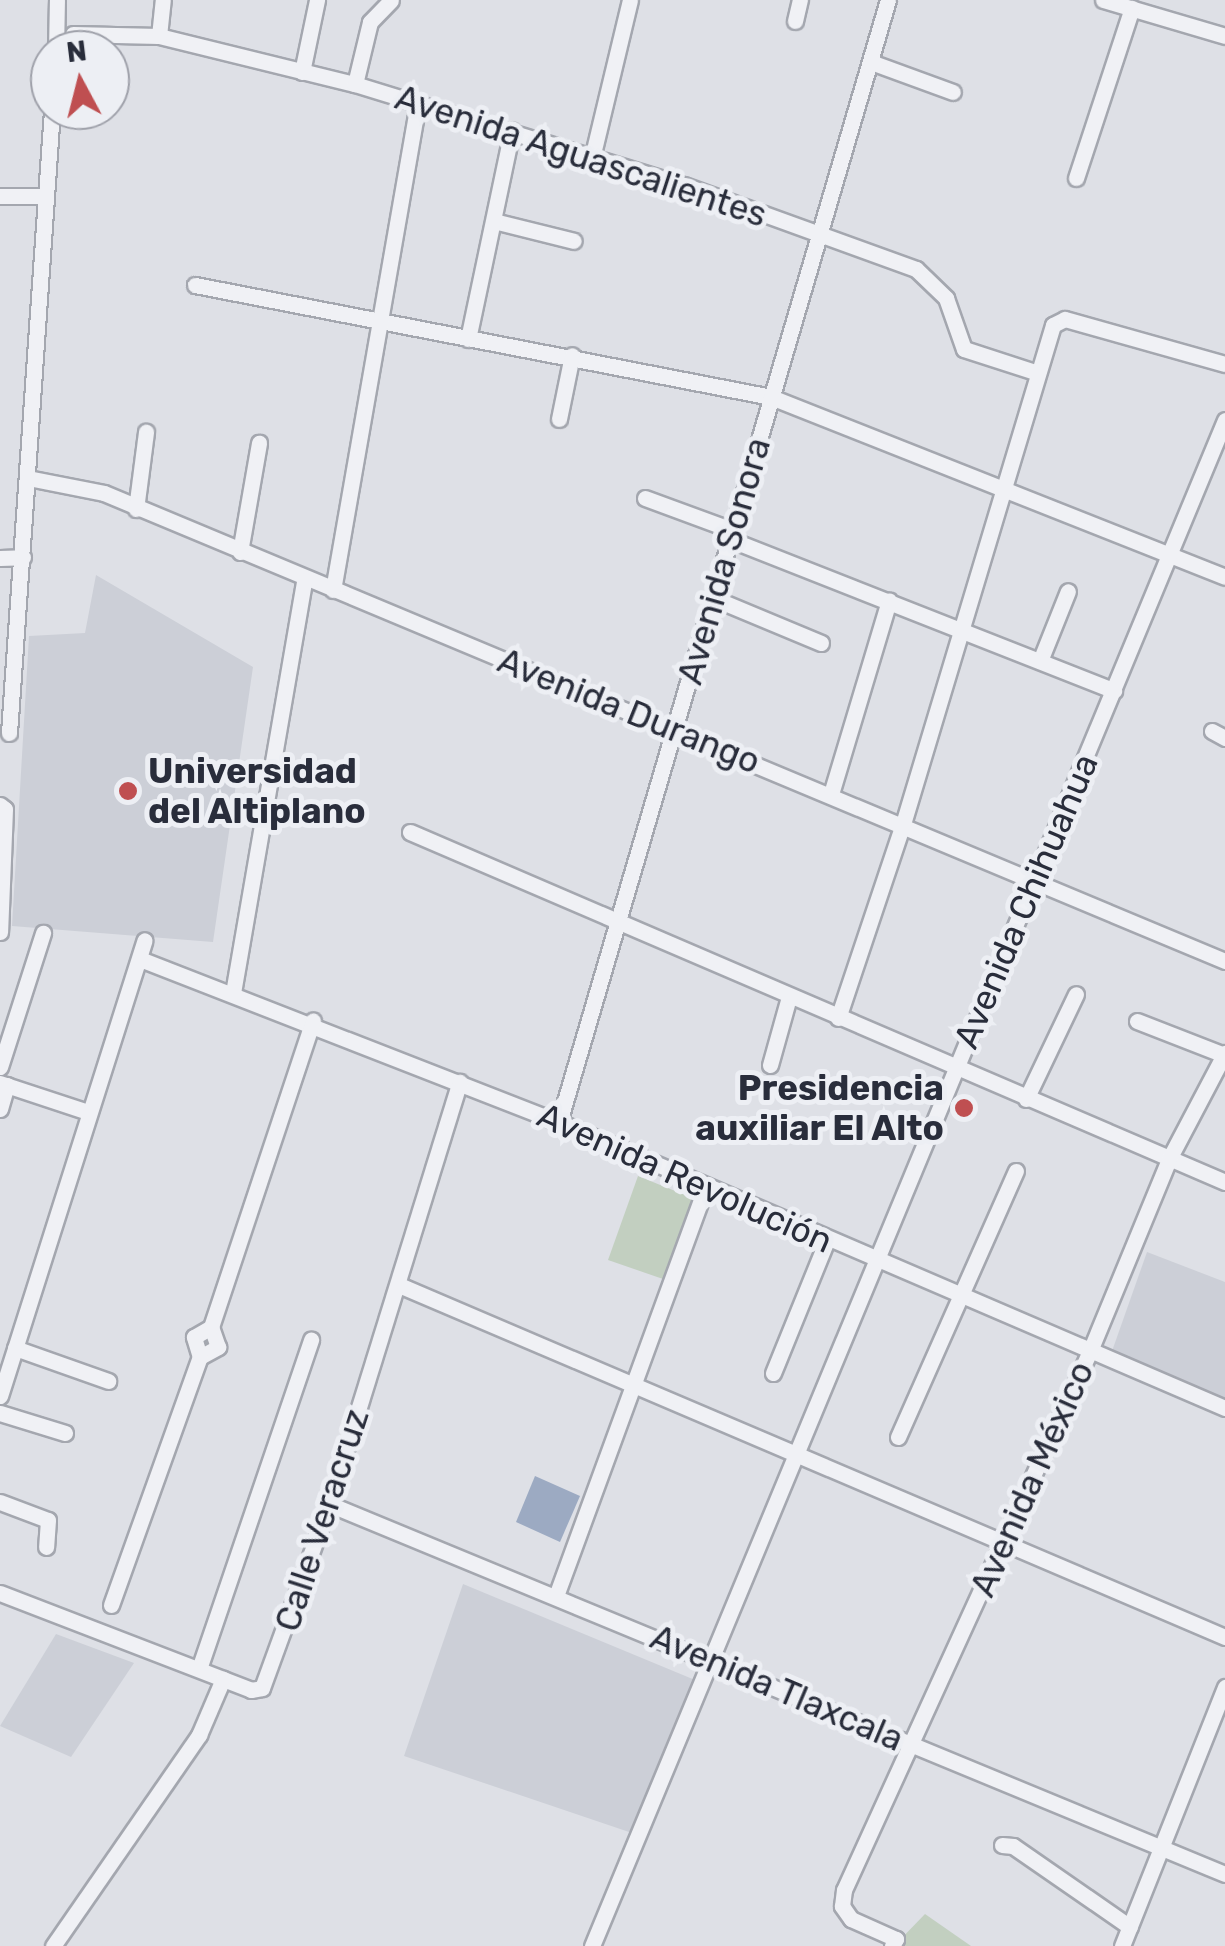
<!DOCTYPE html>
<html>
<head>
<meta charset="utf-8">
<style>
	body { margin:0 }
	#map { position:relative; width:1225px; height:1946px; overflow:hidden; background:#dee0e6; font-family:Rubik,sans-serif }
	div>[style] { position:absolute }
	.built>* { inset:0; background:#cccfd7 }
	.green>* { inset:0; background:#c2cfc0 }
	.water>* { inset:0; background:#9caac2 }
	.roads { filter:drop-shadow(2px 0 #a4a7af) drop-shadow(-2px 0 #a4a7af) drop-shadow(0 2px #a4a7af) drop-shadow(0 -2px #a4a7af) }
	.minor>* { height:15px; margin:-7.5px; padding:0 7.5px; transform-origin:7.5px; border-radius:7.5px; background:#f0f1f5 }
	.dots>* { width:28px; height:28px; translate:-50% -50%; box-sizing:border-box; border:5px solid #edeff4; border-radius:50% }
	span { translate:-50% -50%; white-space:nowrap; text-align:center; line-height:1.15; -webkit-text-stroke:10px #edeff4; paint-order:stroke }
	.street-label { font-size:35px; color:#292d3b }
	.poi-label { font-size:35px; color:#292d3b; font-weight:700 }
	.left { translate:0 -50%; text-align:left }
	.right { translate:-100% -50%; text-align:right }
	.north { position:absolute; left:30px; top:30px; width:100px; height:100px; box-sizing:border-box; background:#edeff4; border:2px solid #9fa1aa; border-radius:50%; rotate:353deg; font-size:28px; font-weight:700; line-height:40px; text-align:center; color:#292d3b }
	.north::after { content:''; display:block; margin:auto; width:35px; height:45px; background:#bf4f51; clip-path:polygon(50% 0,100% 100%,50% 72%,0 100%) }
</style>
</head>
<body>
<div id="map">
	<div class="built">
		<i style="clip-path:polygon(96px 575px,253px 667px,213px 942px,12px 926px,29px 636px,85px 633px)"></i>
		<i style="clip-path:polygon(1147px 1252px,1225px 1282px,1225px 1400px,1111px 1354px)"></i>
		<i style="clip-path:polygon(463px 1584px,695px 1680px,632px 1833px,404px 1756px)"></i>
		<i style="clip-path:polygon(56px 1634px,134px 1663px,71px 1757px,0 1726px)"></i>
	</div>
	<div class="green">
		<i style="clip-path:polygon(638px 1176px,695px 1199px,663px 1279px,608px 1260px)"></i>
		<i style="clip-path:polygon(925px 1914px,971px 1946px,894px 1946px)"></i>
	</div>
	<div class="water">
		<i style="clip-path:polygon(535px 1476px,580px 1496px,560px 1542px,516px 1522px)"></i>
	</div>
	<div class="roads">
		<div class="minor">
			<i style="left:1103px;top:0;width:127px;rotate:16.4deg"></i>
			<i style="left:795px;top:21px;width:22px;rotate:-77deg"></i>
			<i style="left:73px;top:34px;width:86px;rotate:1.3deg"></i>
			<i style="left:159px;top:36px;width:202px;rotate:13.8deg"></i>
			<i style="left:355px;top:84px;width:344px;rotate:17.1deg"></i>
			<i style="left:684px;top:185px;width:247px;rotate:19.9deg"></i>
			<i style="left:916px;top:269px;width:42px;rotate:44deg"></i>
			<i style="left:946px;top:298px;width:54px;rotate:70.6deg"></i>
			<i style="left:964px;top:349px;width:75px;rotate:17.9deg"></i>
			<i style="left:159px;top:36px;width:36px;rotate:-84deg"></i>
			<i style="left:56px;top:50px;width:50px;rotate:-88.9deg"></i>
			<i style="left:871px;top:62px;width:87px;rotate:20.1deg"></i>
			<i style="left:302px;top:72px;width:74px;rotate:-78.2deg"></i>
			<i style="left:355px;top:84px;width:64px;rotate:-76.4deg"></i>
			<i style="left:370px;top:22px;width:30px;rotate:-46deg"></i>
			<i style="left:593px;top:154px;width:158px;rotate:-76.5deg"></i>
			<i style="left:1076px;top:178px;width:179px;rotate:-71.8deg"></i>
			<i style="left:0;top:196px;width:45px"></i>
			<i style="left:494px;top:221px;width:82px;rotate:14deg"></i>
			<i style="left:195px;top:285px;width:587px;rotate:11deg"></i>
			<i style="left:771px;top:397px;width:488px;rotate:21.6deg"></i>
			<i style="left:468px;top:339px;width:213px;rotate:-78.1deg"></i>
			<i style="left:559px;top:419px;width:65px;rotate:-78.5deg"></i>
			<i style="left:28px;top:478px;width:77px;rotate:11.2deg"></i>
			<i style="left:104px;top:493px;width:1215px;rotate:22.66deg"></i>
			<i style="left:645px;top:498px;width:93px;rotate:20.2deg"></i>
			<i style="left:136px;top:509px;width:78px;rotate:-82.6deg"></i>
			<i style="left:729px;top:539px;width:414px;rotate:21.5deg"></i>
			<i style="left:240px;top:552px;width:111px;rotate:-80.1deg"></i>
			<i style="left:0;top:558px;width:23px;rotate:-2deg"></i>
			<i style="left:333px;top:590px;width:494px;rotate:-80.1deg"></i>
			<i style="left:713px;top:598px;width:117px;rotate:22.6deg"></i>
			<i style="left:1040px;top:661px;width:75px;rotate:-68.2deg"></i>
			<i style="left:1212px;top:731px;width:15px;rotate:28deg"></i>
			<i style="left:9px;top:733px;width:624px;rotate:-86.05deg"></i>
			<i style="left:831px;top:794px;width:202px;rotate:-73.3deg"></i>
			<i style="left:0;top:805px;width:6px;rotate:39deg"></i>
			<i style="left:5px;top:809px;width:123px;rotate:92.3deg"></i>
			<i style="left:410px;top:832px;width:887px;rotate:23.24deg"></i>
			<i style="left:140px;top:959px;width:450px;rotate:21.3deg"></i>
			<i style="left:559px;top:1122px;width:725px;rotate:23.24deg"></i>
			<i style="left:233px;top:993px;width:419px;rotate:-80.2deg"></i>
			<i style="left:838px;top:1018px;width:205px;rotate:-71.5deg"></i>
			<i style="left:903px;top:824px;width:521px;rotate:-73.27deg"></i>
			<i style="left:1053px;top:325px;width:13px;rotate:-27deg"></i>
			<i style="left:1065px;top:319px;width:166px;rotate:15.7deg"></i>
			<i style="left:1137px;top:1021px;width:93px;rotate:21.3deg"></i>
			<i style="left:770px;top:1065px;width:71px;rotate:-74.4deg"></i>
			<i style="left:0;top:1067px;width:141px;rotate:-72.2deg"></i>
			<i style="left:0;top:1083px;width:93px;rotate:18.2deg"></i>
			<i style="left:1026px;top:1099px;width:116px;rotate:-64.5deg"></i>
			<i style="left:0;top:1109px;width:25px;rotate:-74deg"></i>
			<i style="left:559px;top:1122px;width:1169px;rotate:-73.66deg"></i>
			<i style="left:399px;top:1285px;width:898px;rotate:23.08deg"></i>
			<i style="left:211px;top:1327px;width:323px;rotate:-71.6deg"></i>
			<i style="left:15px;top:1348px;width:99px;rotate:19.5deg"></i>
			<i style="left:200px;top:1357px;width:21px;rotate:-29deg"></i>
			<i style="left:218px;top:1347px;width:21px;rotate:-109deg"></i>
			<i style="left:773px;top:1373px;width:144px;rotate:-67.9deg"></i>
			<i style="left:0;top:1396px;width:478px;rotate:-72.4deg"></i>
			<i style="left:0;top:1413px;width:68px;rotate:17.1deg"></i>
			<i style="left:898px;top:1437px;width:291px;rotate:-66.1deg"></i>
			<i style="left:0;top:1502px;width:51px;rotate:20.6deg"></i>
			<i style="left:48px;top:1520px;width:27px;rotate:94deg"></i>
			<i style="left:329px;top:1504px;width:969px;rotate:22.44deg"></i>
			<i style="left:0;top:1593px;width:269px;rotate:21.1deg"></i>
			<i style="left:251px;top:1690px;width:11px;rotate:-10deg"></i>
			<i style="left:262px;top:1688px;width:196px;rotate:-70deg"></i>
			<i style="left:329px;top:1504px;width:442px;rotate:-72.8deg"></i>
			<i style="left:556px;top:1596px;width:434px;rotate:-69.9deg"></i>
			<i style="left:111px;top:1605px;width:263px;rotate:-70.3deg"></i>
			<i style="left:200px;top:1357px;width:21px;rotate:-107deg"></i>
			<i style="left:194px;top:1337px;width:20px;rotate:-30deg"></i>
			<i style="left:199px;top:1669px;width:348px;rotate:-71.2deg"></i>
			<i style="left:1002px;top:1845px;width:11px;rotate:5deg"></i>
			<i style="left:1013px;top:1846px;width:142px;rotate:34.7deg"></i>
			<i style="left:53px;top:1946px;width:257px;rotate:-55.3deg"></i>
			<i style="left:199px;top:1735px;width:61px;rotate:-66.8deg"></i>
			<i style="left:592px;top:1946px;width:1652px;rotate:-67.47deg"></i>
			<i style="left:892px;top:1946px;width:8px;rotate:-60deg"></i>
			<i style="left:896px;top:1939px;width:49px;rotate:-156deg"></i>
			<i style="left:851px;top:1919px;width:16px;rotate:-125deg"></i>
			<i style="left:842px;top:1906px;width:16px;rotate:-83deg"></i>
			<i style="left:844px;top:1890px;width:592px;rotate:-65.47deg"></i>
			<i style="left:1090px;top:1351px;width:208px;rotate:-67.6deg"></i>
			<i style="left:1169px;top:1159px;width:120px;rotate:-62.2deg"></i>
			<i style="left:1122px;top:1946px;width:279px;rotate:-68.3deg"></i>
		</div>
	</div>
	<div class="dots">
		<i style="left:128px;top:791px;background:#bf4f51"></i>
		<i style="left:964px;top:1108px;background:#bf4f51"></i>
	</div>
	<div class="street-label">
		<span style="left:581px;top:156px;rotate:18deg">Avenida Aguascalientes</span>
		<span style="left:724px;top:561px;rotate:-74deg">Avenida Sonora</span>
		<span style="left:629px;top:711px;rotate:22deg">Avenida Durango</span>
		<span style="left:1026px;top:901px;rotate:-67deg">Avenida Chihuahua</span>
		<span style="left:685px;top:1178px;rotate:24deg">Avenida Revolución</span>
		<span style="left:1032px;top:1479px;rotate:-66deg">Avenida México</span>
		<span style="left:322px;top:1520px;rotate:-72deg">Calle Veracruz</span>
		<span style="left:777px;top:1688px;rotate:23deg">Avenida Tlaxcala</span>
	</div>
	<div class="poi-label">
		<span class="left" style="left:148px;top:791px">Universidad<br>del Altiplano</span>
		<span class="right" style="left:944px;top:1108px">Presidencia<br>auxiliar El Alto</span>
	</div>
	<div class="north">N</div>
</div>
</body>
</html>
